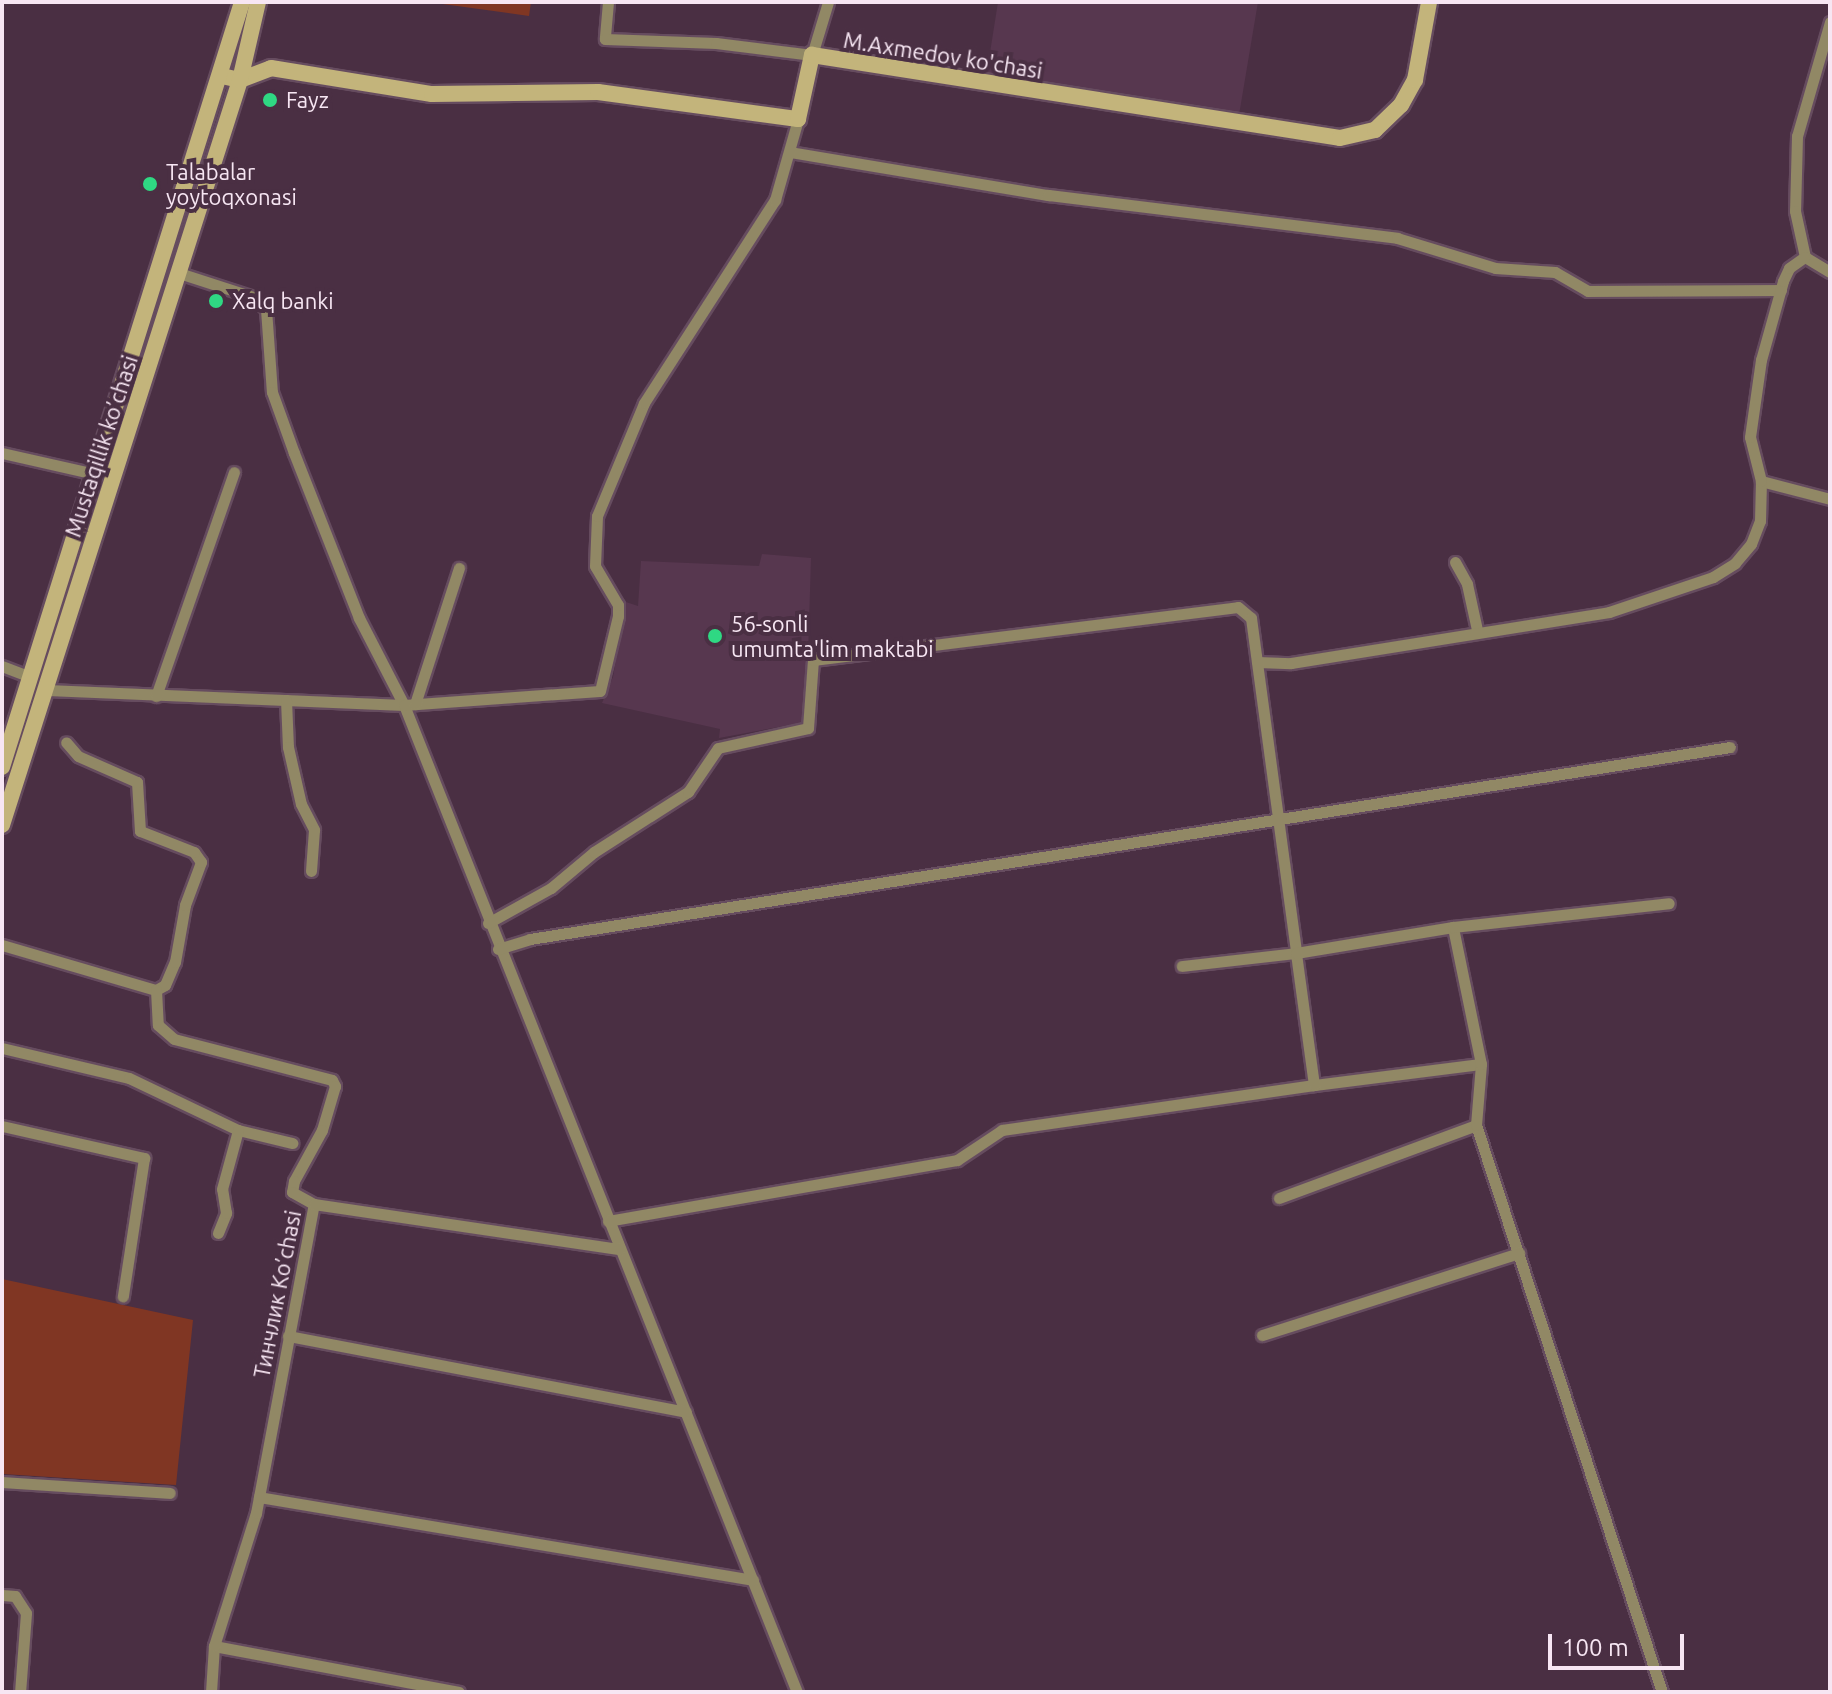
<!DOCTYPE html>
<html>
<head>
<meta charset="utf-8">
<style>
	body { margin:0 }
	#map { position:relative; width:1832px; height:1694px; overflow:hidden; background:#4a2f43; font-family:Ubuntu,sans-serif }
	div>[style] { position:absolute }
	.built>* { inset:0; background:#57374f }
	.green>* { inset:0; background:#803623 }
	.roads { filter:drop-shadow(2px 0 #664c5f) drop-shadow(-2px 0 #664c5f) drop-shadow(0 2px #664c5f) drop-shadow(0 -2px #664c5f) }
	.street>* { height:11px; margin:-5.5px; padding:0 5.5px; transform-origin:5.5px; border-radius:5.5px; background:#918865 }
	.secondary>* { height:16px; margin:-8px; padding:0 8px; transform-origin:8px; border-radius:8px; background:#c3b47b }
	.dots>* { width:22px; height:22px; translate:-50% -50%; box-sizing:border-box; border:4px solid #4a2f43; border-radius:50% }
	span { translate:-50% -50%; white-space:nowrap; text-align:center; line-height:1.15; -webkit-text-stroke:8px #4a2f43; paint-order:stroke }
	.street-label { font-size:22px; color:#f7e6f3 }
	.poi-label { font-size:22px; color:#f7e6f3 }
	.left { translate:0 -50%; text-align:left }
	.frame { position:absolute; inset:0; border:4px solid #f7e6f3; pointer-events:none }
	.scale { position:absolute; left:1548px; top:1634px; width:136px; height:36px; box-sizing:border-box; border:4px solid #f7e6f3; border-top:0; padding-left:10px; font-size:24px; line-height:28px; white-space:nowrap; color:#f7e6f3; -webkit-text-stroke:6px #4a2f43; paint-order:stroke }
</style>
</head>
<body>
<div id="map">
	<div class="built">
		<i style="clip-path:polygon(998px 2px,1258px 2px,1239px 115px,986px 78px)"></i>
		<i style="clip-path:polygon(762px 554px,811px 558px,806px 722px,719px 738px,720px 729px,602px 703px,613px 677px,626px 602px,638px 606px,641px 561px,759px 566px)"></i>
	</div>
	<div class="green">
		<i style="clip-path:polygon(428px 2px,531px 2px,529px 16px)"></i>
		<i style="clip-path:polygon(2px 1279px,193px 1320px,176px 1485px,3px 1474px)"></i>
	</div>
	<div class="roads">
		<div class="street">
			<i style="left:608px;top:2px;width:37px;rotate:95deg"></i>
			<i style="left:605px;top:39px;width:111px;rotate:2.1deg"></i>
			<i style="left:716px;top:43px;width:97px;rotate:7.1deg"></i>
			<i style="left:812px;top:55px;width:55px;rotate:-73.2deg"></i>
			<i style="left:1830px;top:22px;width:119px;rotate:106.1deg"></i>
			<i style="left:1797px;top:136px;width:75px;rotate:91.5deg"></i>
			<i style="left:1795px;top:211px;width:47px;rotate:77.7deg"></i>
			<i style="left:1805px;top:257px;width:29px;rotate:31deg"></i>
			<i style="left:790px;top:152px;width:262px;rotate:9.5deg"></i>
			<i style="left:1048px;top:195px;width:352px;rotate:7deg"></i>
			<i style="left:1397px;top:238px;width:102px;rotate:17deg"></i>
			<i style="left:1495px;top:268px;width:60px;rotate:3.8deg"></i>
			<i style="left:1555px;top:272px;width:38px;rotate:30deg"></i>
			<i style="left:1588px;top:291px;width:193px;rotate:-0.3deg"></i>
			<i style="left:179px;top:273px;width:78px;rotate:18deg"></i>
			<i style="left:253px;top:297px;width:18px;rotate:43deg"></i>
			<i style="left:266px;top:309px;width:83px;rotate:85.9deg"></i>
			<i style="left:272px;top:392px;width:65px;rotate:70.2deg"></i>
			<i style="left:294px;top:453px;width:177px;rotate:68.5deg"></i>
			<i style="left:359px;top:618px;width:98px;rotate:62.7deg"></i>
			<i style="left:404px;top:705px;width:1062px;rotate:68.29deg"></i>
			<i style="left:2px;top:453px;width:95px;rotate:12.7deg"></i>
			<i style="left:1761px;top:481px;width:71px;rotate:14.6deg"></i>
			<i style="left:1455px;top:562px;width:25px;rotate:61deg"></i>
			<i style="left:1467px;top:584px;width:47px;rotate:77.7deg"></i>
			<i style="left:1257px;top:662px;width:34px;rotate:2deg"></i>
			<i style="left:1291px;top:663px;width:322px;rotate:-9.1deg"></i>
			<i style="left:1609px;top:612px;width:110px;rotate:-18.6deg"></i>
			<i style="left:1713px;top:577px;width:26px;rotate:-32deg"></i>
			<i style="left:1735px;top:563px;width:25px;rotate:-50deg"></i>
			<i style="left:1751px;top:544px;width:25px;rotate:-69deg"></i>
			<i style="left:1760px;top:521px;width:40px;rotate:-88.6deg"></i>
			<i style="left:1761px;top:481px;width:45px;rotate:-104deg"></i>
			<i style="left:1750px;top:437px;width:78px;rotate:-81.9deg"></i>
			<i style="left:1761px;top:360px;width:82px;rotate:-74.4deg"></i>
			<i style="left:1783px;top:281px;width:14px;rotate:-65deg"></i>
			<i style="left:1789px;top:268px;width:19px;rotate:-35deg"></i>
			<i style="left:2px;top:666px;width:31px;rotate:21deg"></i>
			<i style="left:47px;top:690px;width:357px;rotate:2.4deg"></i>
			<i style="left:404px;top:705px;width:196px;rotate:-4.1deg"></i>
			<i style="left:600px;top:691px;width:77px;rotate:-76.5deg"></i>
			<i style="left:618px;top:616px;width:11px;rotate:-90deg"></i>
			<i style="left:618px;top:605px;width:45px;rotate:-120.5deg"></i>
			<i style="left:595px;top:566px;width:50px;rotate:-87.7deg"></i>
			<i style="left:597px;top:516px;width:122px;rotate:-67.4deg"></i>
			<i style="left:644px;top:403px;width:242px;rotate:-57.2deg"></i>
			<i style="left:775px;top:200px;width:84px;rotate:-74.1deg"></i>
			<i style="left:156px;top:696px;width:237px;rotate:-70.8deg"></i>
			<i style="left:286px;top:700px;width:47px;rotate:87.6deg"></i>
			<i style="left:288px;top:747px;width:58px;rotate:77.2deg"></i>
			<i style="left:301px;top:804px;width:29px;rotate:63deg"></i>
			<i style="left:314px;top:830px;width:41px;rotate:94.2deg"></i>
			<i style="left:415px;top:704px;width:143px;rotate:-72.1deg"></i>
			<i style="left:488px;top:923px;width:72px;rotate:-29.1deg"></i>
			<i style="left:551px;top:888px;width:56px;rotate:-39.9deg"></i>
			<i style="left:594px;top:852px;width:112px;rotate:-32.6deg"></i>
			<i style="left:688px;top:792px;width:53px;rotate:-55.7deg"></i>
			<i style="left:718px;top:748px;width:92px;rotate:-12.5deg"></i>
			<i style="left:808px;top:728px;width:68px;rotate:-85.8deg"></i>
			<i style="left:813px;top:660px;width:428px;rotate:-7.1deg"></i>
			<i style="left:1238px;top:607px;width:17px;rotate:40deg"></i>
			<i style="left:1251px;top:618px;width:338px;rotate:82.3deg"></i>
			<i style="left:1296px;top:953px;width:115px;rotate:173.5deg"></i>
			<i style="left:2px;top:945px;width:160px;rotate:16.3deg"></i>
			<i style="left:156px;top:990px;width:10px;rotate:-29deg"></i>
			<i style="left:165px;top:985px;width:25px;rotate:-67deg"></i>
			<i style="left:175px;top:962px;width:58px;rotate:-80deg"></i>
			<i style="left:185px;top:905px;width:46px;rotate:-69.6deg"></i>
			<i style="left:201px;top:862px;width:12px;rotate:-125deg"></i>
			<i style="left:194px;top:852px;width:58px;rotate:-158.7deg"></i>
			<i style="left:140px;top:831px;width:49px;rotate:-93.5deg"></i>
			<i style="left:137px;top:782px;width:64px;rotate:-156.2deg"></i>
			<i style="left:78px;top:756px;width:18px;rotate:-131deg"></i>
			<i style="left:498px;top:949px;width:34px;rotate:-17deg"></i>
			<i style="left:530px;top:939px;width:1215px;rotate:-9.09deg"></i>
			<i style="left:156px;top:990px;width:35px;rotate:87deg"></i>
			<i style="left:158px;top:1025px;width:21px;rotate:41deg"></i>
			<i style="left:174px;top:1039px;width:163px;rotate:14.5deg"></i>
			<i style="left:332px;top:1080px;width:7px;rotate:63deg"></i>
			<i style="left:335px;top:1086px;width:46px;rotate:106.5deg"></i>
			<i style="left:322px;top:1130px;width:58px;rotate:118.8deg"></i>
			<i style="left:294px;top:1181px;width:11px;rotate:100deg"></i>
			<i style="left:292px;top:1192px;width:25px;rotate:29deg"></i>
			<i style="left:2px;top:1048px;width:130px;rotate:13.3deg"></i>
			<i style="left:129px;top:1078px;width:121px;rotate:25.5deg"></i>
			<i style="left:238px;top:1130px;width:56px;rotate:13.5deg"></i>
			<i style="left:1314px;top:1085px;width:168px;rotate:-7.2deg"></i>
			<i style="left:1476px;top:1125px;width:597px;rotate:71.84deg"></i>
			<i style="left:2px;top:1126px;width:146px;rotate:12.7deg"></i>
			<i style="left:144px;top:1158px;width:140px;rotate:98.7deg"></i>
			<i style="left:1279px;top:1198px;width:210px;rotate:-20.3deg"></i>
			<i style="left:1476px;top:1125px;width:61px;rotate:-85.3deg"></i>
			<i style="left:1481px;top:1064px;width:140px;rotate:-101.6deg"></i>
			<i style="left:608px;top:1221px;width:354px;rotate:-9.9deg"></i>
			<i style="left:957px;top:1160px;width:54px;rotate:-33.7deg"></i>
			<i style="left:1002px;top:1130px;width:315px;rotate:-8.2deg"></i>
			<i style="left:1314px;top:1085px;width:133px;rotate:-97.8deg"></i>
			<i style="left:1296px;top:953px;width:159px;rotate:-9.4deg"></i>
			<i style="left:1453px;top:927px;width:217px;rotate:-6.3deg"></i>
			<i style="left:218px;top:1233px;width:22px;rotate:-68deg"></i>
			<i style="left:226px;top:1213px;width:24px;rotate:-99deg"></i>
			<i style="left:222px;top:1189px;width:61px;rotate:-74.8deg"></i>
			<i style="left:1262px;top:1335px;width:270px;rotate:-17.7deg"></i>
			<i style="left:288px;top:1336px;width:405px;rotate:10.8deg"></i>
			<i style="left:2px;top:1482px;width:168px;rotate:3.7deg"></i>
			<i style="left:259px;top:1497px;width:501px;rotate:9.54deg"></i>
			<i style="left:2px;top:1595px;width:13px;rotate:4deg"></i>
			<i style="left:15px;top:1596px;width:20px;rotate:57deg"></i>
			<i style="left:26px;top:1613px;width:79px;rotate:94.3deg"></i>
			<i style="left:214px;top:1646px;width:249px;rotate:10.6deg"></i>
			<i style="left:211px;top:1692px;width:46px;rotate:-86.3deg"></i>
			<i style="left:214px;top:1646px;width:139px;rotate:-72.5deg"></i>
			<i style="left:256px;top:1513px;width:314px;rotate:-79.4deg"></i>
			<i style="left:314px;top:1204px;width:309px;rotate:8.4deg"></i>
		</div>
		<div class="secondary">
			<i style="left:222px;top:76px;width:18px;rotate:13deg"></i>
			<i style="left:240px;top:80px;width:33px;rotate:-21deg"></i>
			<i style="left:271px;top:68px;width:163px;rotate:9.2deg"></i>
			<i style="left:432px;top:94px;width:166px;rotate:-0.7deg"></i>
			<i style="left:598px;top:92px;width:202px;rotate:7.7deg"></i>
			<i style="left:798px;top:119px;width:66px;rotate:-77.7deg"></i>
			<i style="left:812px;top:55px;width:534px;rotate:8.93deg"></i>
			<i style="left:1340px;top:138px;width:36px;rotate:-13deg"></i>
			<i style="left:1375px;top:130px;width:36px;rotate:-44deg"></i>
			<i style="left:1401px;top:105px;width:29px;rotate:-61deg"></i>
			<i style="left:1415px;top:80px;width:79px;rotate:-79.8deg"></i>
			<i style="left:2px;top:767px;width:802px;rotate:-72.58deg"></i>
			<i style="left:2px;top:825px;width:782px;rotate:-72.28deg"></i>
			<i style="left:240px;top:80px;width:80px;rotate:-77deg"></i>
		</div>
	</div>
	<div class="dots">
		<i style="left:270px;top:100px;background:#2fd883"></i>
		<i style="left:150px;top:184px;background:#2fd883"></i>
		<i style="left:216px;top:301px;background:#2fd883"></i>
		<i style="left:715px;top:636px;background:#2fd883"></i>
	</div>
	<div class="street-label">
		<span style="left:943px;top:55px;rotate:9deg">M.Axmedov ko'chasi</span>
		<span style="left:101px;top:446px;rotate:-72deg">Mustaqillik ko’chasi</span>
		<span style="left:277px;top:1294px;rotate:-79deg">Тинчлик Ko’chasi</span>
	</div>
	<div class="poi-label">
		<span class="left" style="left:286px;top:100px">Fayz</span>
		<span class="left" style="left:166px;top:184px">Talabalar<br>yoytoqxonasi</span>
		<span class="left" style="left:232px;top:301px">Xalq banki</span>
		<span class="left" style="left:731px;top:636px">56-sonli<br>umumta'lim maktabi</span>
	</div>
	<div class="frame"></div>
	<div class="scale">100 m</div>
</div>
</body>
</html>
